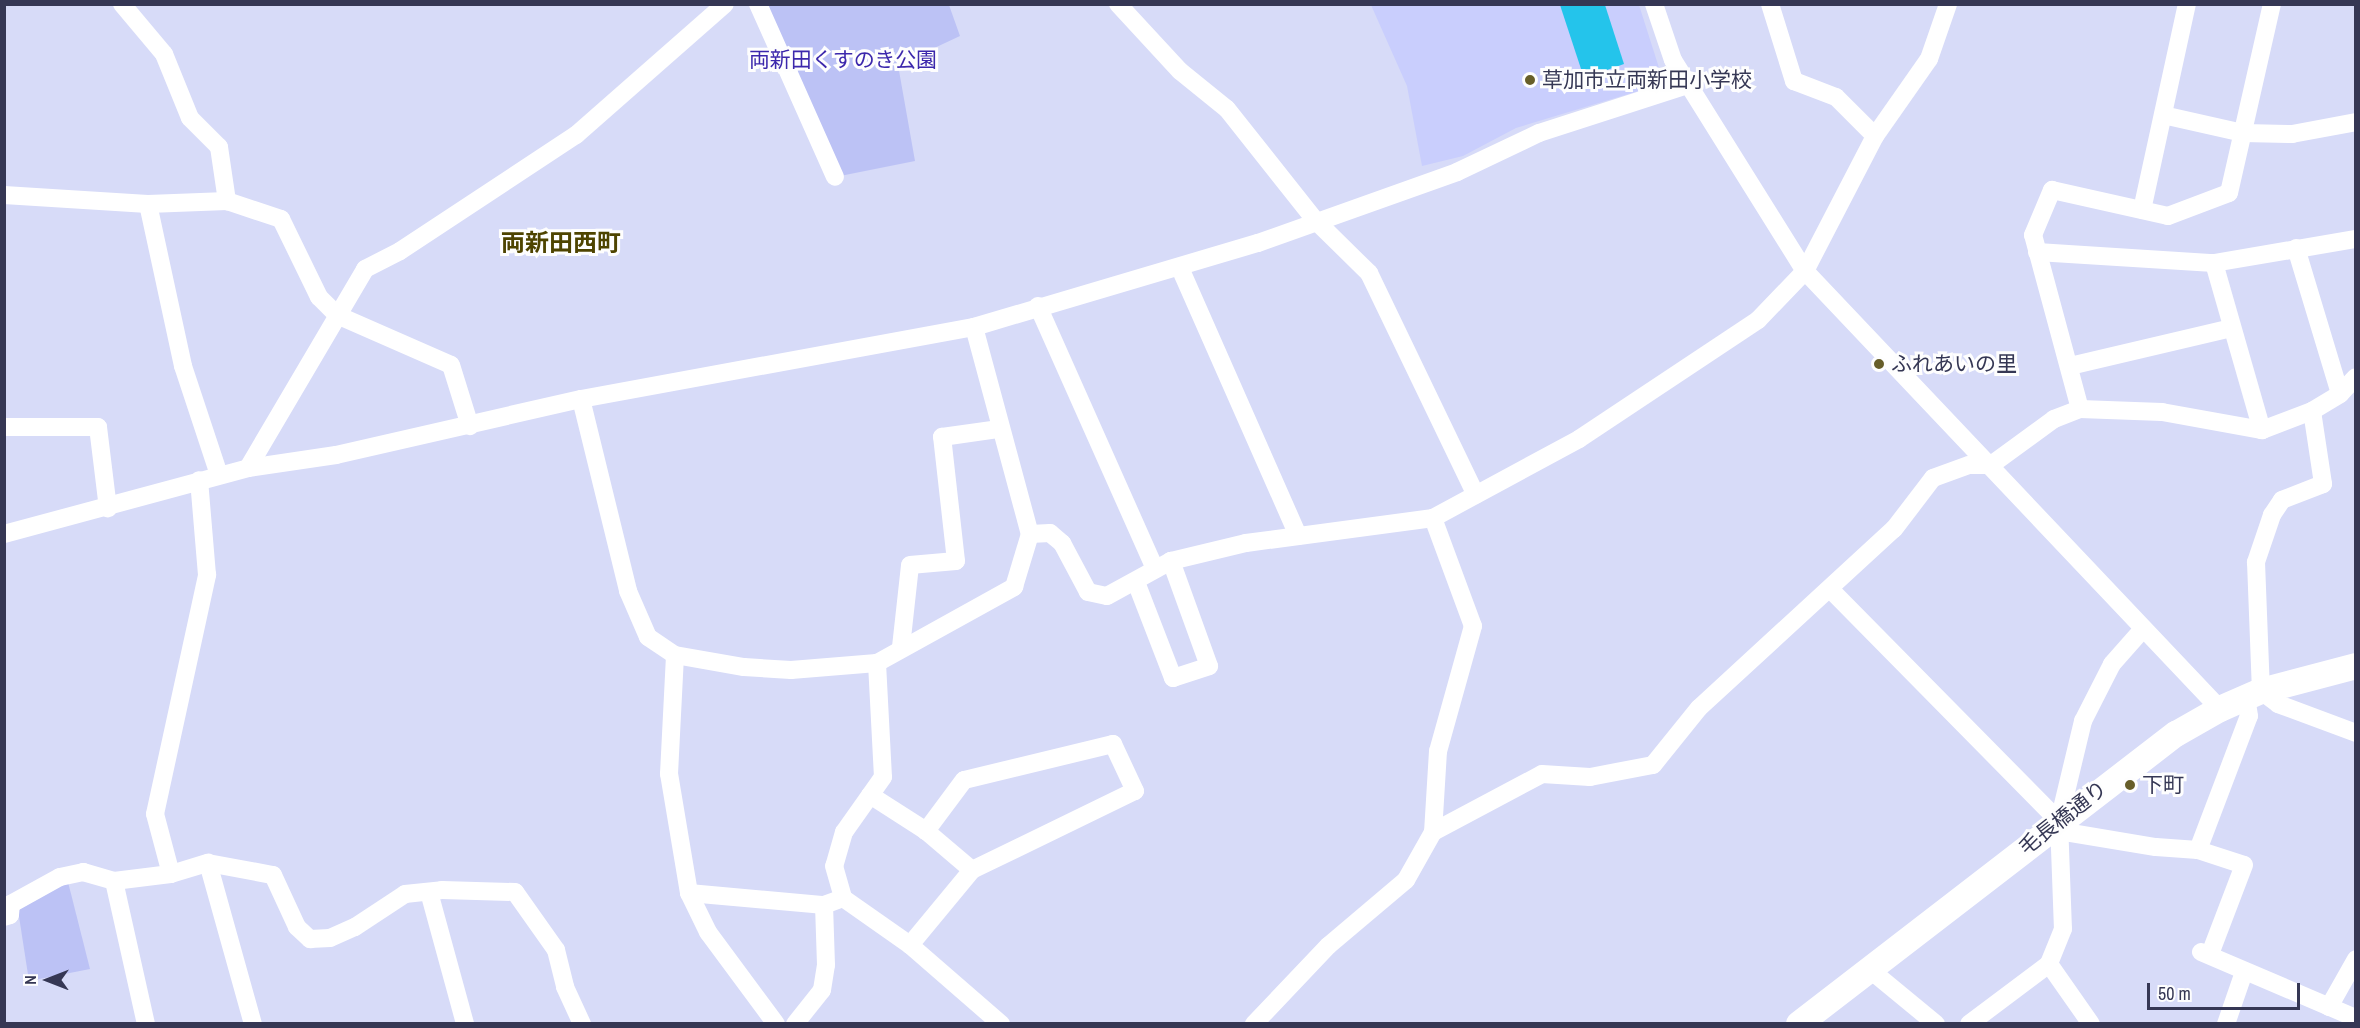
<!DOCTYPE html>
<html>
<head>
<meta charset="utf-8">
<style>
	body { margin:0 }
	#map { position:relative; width:2360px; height:1028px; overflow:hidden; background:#d7dbf8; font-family:"Archivo Narrow","Noto Sans JP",sans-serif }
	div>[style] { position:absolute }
	.built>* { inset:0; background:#c9cefd }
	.green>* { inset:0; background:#bcc2f5 }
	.water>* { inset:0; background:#24c4eb }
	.street>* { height:18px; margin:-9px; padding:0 9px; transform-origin:9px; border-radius:9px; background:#fff }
	.secondary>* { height:26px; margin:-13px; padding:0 13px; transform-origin:13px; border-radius:13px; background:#fff }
	.dots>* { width:16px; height:16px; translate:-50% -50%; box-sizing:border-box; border:3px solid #fefefe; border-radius:50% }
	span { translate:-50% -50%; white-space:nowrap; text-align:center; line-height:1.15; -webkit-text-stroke:6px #fefefe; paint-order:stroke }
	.park-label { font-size:21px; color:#3c28ac }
	.poi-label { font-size:21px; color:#353754 }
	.left { translate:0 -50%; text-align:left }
	.street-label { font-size:21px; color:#353754 }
	.quarter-label { font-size:24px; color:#4e4400; font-weight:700 }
	.frame { position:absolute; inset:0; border:6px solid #353754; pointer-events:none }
	.north { position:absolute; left:18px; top:950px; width:60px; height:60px; -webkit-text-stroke:4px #fefefe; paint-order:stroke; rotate:270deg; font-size:16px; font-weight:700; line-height:24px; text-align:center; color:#353754 }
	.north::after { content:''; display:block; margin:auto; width:21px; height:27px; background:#353754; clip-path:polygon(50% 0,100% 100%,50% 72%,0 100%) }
	.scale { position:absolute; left:2147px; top:983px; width:153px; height:27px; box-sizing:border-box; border:3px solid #353754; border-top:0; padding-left:8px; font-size:18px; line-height:21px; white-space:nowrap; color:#353754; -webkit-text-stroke:4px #fefefe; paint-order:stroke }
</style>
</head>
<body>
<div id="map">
	<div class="built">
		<i style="clip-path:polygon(1371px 5px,1639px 5px,1661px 74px,1645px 89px,1516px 128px,1463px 156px,1422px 166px,1407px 86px)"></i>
	</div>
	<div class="green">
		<i style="clip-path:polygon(758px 5px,949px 5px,960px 36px,898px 65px,915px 161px,835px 177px)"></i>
		<i style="clip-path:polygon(68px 882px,90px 969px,29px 981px,18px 910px)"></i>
	</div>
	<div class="water">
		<i style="clip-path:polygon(1560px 5px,1605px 5px,1624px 64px,1584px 78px)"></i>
	</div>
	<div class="street">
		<i style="left:122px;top:4px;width:65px;rotate:50deg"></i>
		<i style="left:164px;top:54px;width:69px;rotate:67.9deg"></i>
		<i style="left:190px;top:118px;width:41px;rotate:45deg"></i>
		<i style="left:219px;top:147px;width:55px;rotate:81.6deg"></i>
		<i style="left:758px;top:4px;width:189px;rotate:66deg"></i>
		<i style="left:1118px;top:4px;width:91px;rotate:47.2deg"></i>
		<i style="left:1180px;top:71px;width:60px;rotate:39deg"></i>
		<i style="left:1227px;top:109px;width:142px;rotate:51.6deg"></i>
		<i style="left:1315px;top:220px;width:76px;rotate:44.5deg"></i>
		<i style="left:1369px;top:273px;width:246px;rotate:64.3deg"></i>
		<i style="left:1654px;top:4px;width:59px;rotate:71.3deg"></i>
		<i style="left:1673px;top:60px;width:249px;rotate:58deg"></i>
		<i style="left:1805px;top:271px;width:603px;rotate:46.54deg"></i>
		<i style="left:1770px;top:4px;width:81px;rotate:72.7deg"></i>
		<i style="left:1794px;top:81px;width:45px;rotate:20.9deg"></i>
		<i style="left:1836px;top:97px;width:55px;rotate:45deg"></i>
		<i style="left:2163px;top:115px;width:82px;rotate:12.7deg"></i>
		<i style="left:2243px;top:133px;width:49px;rotate:1.2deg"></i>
		<i style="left:2292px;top:134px;width:65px;rotate:-10.6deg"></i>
		<i style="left:4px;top:195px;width:144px;rotate:3.6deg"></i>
		<i style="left:148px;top:204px;width:79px;rotate:-2.2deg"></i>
		<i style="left:227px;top:201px;width:57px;rotate:18.4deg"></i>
		<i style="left:281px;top:219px;width:87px;rotate:64deg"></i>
		<i style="left:319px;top:297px;width:25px;rotate:45deg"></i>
		<i style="left:337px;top:315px;width:124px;rotate:23.7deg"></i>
		<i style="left:451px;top:365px;width:64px;rotate:72.7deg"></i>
		<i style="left:148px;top:204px;width:166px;rotate:77.8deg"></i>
		<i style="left:183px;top:366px;width:115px;rotate:71.7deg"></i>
		<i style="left:2142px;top:210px;width:211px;rotate:-77.7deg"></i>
		<i style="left:2296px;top:248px;width:152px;rotate:73.2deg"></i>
		<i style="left:2037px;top:252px;width:177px;rotate:3.6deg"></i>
		<i style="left:2214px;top:263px;width:144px;rotate:-9.6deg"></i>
		<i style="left:2214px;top:263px;width:174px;rotate:74deg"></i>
		<i style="left:1180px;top:268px;width:293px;rotate:66.2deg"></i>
		<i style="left:1038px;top:306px;width:288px;rotate:66deg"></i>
		<i style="left:974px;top:327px;width:214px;rotate:74.9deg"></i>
		<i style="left:1030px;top:534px;width:20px;rotate:-3deg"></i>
		<i style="left:1050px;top:533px;width:16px;rotate:40deg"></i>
		<i style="left:1062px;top:543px;width:55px;rotate:62deg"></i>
		<i style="left:1088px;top:592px;width:19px;rotate:12deg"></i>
		<i style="left:1107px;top:596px;width:73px;rotate:-28.7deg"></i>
		<i style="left:1171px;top:561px;width:77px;rotate:-13.5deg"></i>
		<i style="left:1246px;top:543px;width:189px;rotate:-7.6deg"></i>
		<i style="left:1433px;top:518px;width:166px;rotate:-28.4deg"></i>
		<i style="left:1579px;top:439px;width:215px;rotate:-33.6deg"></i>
		<i style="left:1758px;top:320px;width:68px;rotate:-46.2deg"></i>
		<i style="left:1805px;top:271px;width:152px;rotate:-62.6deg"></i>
		<i style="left:1875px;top:136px;width:94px;rotate:-55deg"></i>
		<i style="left:1929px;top:59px;width:58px;rotate:-70.9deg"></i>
		<i style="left:2070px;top:366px;width:166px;rotate:-13.2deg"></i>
		<i style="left:581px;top:399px;width:198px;rotate:76.2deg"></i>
		<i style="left:628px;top:591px;width:50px;rotate:66.5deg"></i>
		<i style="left:648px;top:637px;width:32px;rotate:34deg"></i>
		<i style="left:2080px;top:409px;width:180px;rotate:-105.1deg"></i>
		<i style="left:2033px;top:235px;width:49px;rotate:-67.1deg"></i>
		<i style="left:2052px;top:190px;width:119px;rotate:12.6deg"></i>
		<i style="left:2168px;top:216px;width:65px;rotate:-20.7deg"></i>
		<i style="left:2229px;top:193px;width:194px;rotate:-77.2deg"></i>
		<i style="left:2312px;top:411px;width:74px;rotate:81.4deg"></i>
		<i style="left:2323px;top:484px;width:44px;rotate:158.7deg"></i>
		<i style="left:2282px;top:500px;width:18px;rotate:124deg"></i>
		<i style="left:2272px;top:515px;width:50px;rotate:108.8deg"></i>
		<i style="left:2256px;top:562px;width:129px;rotate:87.8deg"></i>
		<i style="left:2261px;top:691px;width:21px;rotate:37deg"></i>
		<i style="left:2278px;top:704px;width:83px;rotate:20.4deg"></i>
		<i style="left:4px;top:427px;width:94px"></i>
		<i style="left:98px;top:427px;width:82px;rotate:83deg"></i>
		<i style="left:248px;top:468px;width:231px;rotate:-59.5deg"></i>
		<i style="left:365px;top:269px;width:39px;rotate:-27deg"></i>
		<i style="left:400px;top:251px;width:211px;rotate:-33.4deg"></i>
		<i style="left:576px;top:135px;width:198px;rotate:-41.3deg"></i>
		<i style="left:1433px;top:518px;width:115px;rotate:69.7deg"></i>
		<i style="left:1473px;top:626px;width:130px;rotate:105.6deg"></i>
		<i style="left:1438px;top:751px;width:81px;rotate:93.5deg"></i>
		<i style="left:4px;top:534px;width:253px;rotate:-15.1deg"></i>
		<i style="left:248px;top:468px;width:89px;rotate:-8.4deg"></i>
		<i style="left:336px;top:455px;width:251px;rotate:-12.9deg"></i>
		<i style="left:581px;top:399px;width:400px;rotate:-10.4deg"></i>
		<i style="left:974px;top:327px;width:296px;rotate:-16.5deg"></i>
		<i style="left:1258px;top:243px;width:211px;rotate:-19.6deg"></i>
		<i style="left:1457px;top:172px;width:91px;rotate:-25.4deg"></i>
		<i style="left:1539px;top:133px;width:157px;rotate:-17.9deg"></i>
		<i style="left:1136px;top:582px;width:103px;rotate:68.9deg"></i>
		<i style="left:1173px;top:678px;width:38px;rotate:-18deg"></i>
		<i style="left:1209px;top:666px;width:112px;rotate:-109.9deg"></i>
		<i style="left:1830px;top:589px;width:326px;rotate:45.4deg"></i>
		<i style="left:2059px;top:821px;width:108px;rotate:87.9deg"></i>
		<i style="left:2063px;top:929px;width:38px;rotate:112deg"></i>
		<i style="left:2049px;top:964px;width:100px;rotate:143.1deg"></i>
		<i style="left:901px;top:647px;width:82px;rotate:-83.7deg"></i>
		<i style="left:910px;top:565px;width:46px;rotate:-5deg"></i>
		<i style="left:956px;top:561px;width:125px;rotate:-96.4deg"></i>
		<i style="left:942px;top:437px;width:58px;rotate:-8deg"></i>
		<i style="left:877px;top:663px;width:114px;rotate:87deg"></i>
		<i style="left:883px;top:777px;width:67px;rotate:125.3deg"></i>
		<i style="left:844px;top:832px;width:35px;rotate:106deg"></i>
		<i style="left:834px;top:866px;width:33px;rotate:74deg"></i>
		<i style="left:843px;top:898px;width:82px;rotate:35deg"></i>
		<i style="left:910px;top:945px;width:121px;rotate:41deg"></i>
		<i style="left:870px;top:795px;width:67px;rotate:32.7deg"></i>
		<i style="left:2059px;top:821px;width:103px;rotate:-76.5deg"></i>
		<i style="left:2083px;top:721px;width:64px;rotate:-63deg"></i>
		<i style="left:2112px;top:664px;width:47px;rotate:-48.5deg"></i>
		<i style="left:2059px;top:831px;width:98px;rotate:9.4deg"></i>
		<i style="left:2156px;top:847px;width:42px;rotate:4.1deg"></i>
		<i style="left:2198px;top:850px;width:48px;rotate:18.1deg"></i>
		<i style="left:2244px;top:865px;width:95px;rotate:110.9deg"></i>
		<i style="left:2198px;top:850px;width:143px;rotate:-69.2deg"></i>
		<i style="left:2249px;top:716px;width:19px;rotate:-99deg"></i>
		<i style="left:208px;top:863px;width:167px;rotate:74.4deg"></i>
		<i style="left:171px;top:874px;width:62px;rotate:-104.9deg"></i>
		<i style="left:155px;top:814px;width:245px;rotate:-77.7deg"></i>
		<i style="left:207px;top:575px;width:95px;rotate:-94.8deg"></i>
		<i style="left:114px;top:881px;width:147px;rotate:77.4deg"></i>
		<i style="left:429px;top:892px;width:137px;rotate:74.7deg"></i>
		<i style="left:689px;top:893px;width:136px;rotate:5.1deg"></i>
		<i style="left:824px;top:905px;width:20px;rotate:-20deg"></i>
		<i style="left:4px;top:917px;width:6px;rotate:-18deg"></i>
		<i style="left:10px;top:915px;width:11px;rotate:-85deg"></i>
		<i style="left:11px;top:904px;width:56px;rotate:-28.9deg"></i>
		<i style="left:60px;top:877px;width:24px;rotate:-12deg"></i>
		<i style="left:83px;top:872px;width:32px;rotate:16deg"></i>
		<i style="left:114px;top:881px;width:57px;rotate:-7deg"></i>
		<i style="left:171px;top:874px;width:39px;rotate:-17deg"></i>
		<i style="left:208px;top:863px;width:66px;rotate:10.5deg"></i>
		<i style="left:273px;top:875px;width:57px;rotate:65.2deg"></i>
		<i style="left:297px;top:927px;width:18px;rotate:43deg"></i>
		<i style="left:310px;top:939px;width:20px;rotate:-3deg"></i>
		<i style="left:330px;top:938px;width:27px;rotate:-24deg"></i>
		<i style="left:355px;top:927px;width:60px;rotate:-33.4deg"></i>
		<i style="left:405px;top:894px;width:37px;rotate:-6deg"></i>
		<i style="left:442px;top:890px;width:73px;rotate:1.6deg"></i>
		<i style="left:515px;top:892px;width:71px;rotate:54.7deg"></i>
		<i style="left:556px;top:950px;width:38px;rotate:76deg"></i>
		<i style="left:565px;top:987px;width:41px;rotate:65.3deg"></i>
		<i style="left:910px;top:945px;width:97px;rotate:-50.4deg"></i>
		<i style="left:972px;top:870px;width:181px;rotate:-25.9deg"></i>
		<i style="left:1135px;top:791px;width:52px;rotate:-115.1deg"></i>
		<i style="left:1113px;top:744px;width:153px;rotate:166.4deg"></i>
		<i style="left:964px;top:780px;width:64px;rotate:126.7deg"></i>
		<i style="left:926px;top:831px;width:60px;rotate:40.3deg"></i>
		<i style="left:2201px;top:952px;width:168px;rotate:23.1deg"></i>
		<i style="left:2049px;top:964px;width:73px;rotate:55deg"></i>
		<i style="left:1868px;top:968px;width:88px;rotate:39.5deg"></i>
		<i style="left:2329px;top:1007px;width:55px;rotate:-60.6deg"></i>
		<i style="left:776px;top:1024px;width:114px;rotate:-126.5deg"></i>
		<i style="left:708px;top:932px;width:43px;rotate:-116deg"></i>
		<i style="left:689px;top:893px;width:121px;rotate:-99.5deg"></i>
		<i style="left:669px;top:774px;width:119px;rotate:-87.1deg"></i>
		<i style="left:675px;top:655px;width:70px;rotate:9.9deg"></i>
		<i style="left:744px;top:667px;width:47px;rotate:3.7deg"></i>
		<i style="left:791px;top:670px;width:86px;rotate:-4.7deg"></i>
		<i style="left:877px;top:663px;width:157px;rotate:-29deg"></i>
		<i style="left:1014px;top:587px;width:55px;rotate:-73.2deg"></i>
		<i style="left:795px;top:1024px;width:43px;rotate:-51.5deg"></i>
		<i style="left:822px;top:990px;width:25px;rotate:-81deg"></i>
		<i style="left:826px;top:965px;width:60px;rotate:-91.9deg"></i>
		<i style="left:1254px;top:1024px;width:108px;rotate:-46.5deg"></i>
		<i style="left:1328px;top:946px;width:102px;rotate:-40.2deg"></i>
		<i style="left:1406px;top:880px;width:55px;rotate:-60.6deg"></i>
		<i style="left:1433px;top:832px;width:123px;rotate:-28deg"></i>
		<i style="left:1542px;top:774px;width:48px;rotate:3.6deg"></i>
		<i style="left:1590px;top:777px;width:64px;rotate:-10.8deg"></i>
		<i style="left:1653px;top:765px;width:73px;rotate:-51.1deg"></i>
		<i style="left:1699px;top:708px;width:265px;rotate:-42.6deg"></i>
		<i style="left:1894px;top:529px;width:64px;rotate:-52.6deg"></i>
		<i style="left:1933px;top:478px;width:38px;rotate:-20deg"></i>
		<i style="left:1969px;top:465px;width:22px"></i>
		<i style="left:1991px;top:465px;width:78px;rotate:-36.1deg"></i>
		<i style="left:2054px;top:419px;width:28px;rotate:-21deg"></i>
		<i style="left:2080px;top:409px;width:82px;rotate:2.1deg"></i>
		<i style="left:2162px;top:412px;width:102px;rotate:10.2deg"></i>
		<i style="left:2262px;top:430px;width:53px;rotate:-20.8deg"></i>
		<i style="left:2312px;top:411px;width:33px;rotate:-31deg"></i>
		<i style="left:2340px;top:394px;width:23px;rotate:-47deg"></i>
		<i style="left:2226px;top:1024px;width:55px;rotate:-70.9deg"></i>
	</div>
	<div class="secondary">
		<i style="left:1799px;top:1024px;width:476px;rotate:-37.6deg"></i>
		<i style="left:2176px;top:734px;width:51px;rotate:-29.6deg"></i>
		<i style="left:2220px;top:709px;width:45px;rotate:-23.7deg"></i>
		<i style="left:2261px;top:691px;width:98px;rotate:-14.7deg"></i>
	</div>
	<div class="dots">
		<i style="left:1530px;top:80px;background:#675e2a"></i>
		<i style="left:1879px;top:364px;background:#675e2a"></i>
		<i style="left:2130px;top:785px;background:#675e2a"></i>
	</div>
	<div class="park-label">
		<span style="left:843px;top:60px">両新田くすのき公園</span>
	</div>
	<div class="poi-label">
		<span class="left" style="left:1542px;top:80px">草加市立両新田小学校</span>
		<span class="left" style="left:1891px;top:364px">ふれあいの里</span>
		<span class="left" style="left:2142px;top:785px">下町</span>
	</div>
	<div class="street-label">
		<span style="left:2063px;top:818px;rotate:-38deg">毛長橋通り</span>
	</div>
	<div class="quarter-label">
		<span style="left:561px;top:243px">両新田西町</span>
	</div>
	<div class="frame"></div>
	<div class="north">N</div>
	<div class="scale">50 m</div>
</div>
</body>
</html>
